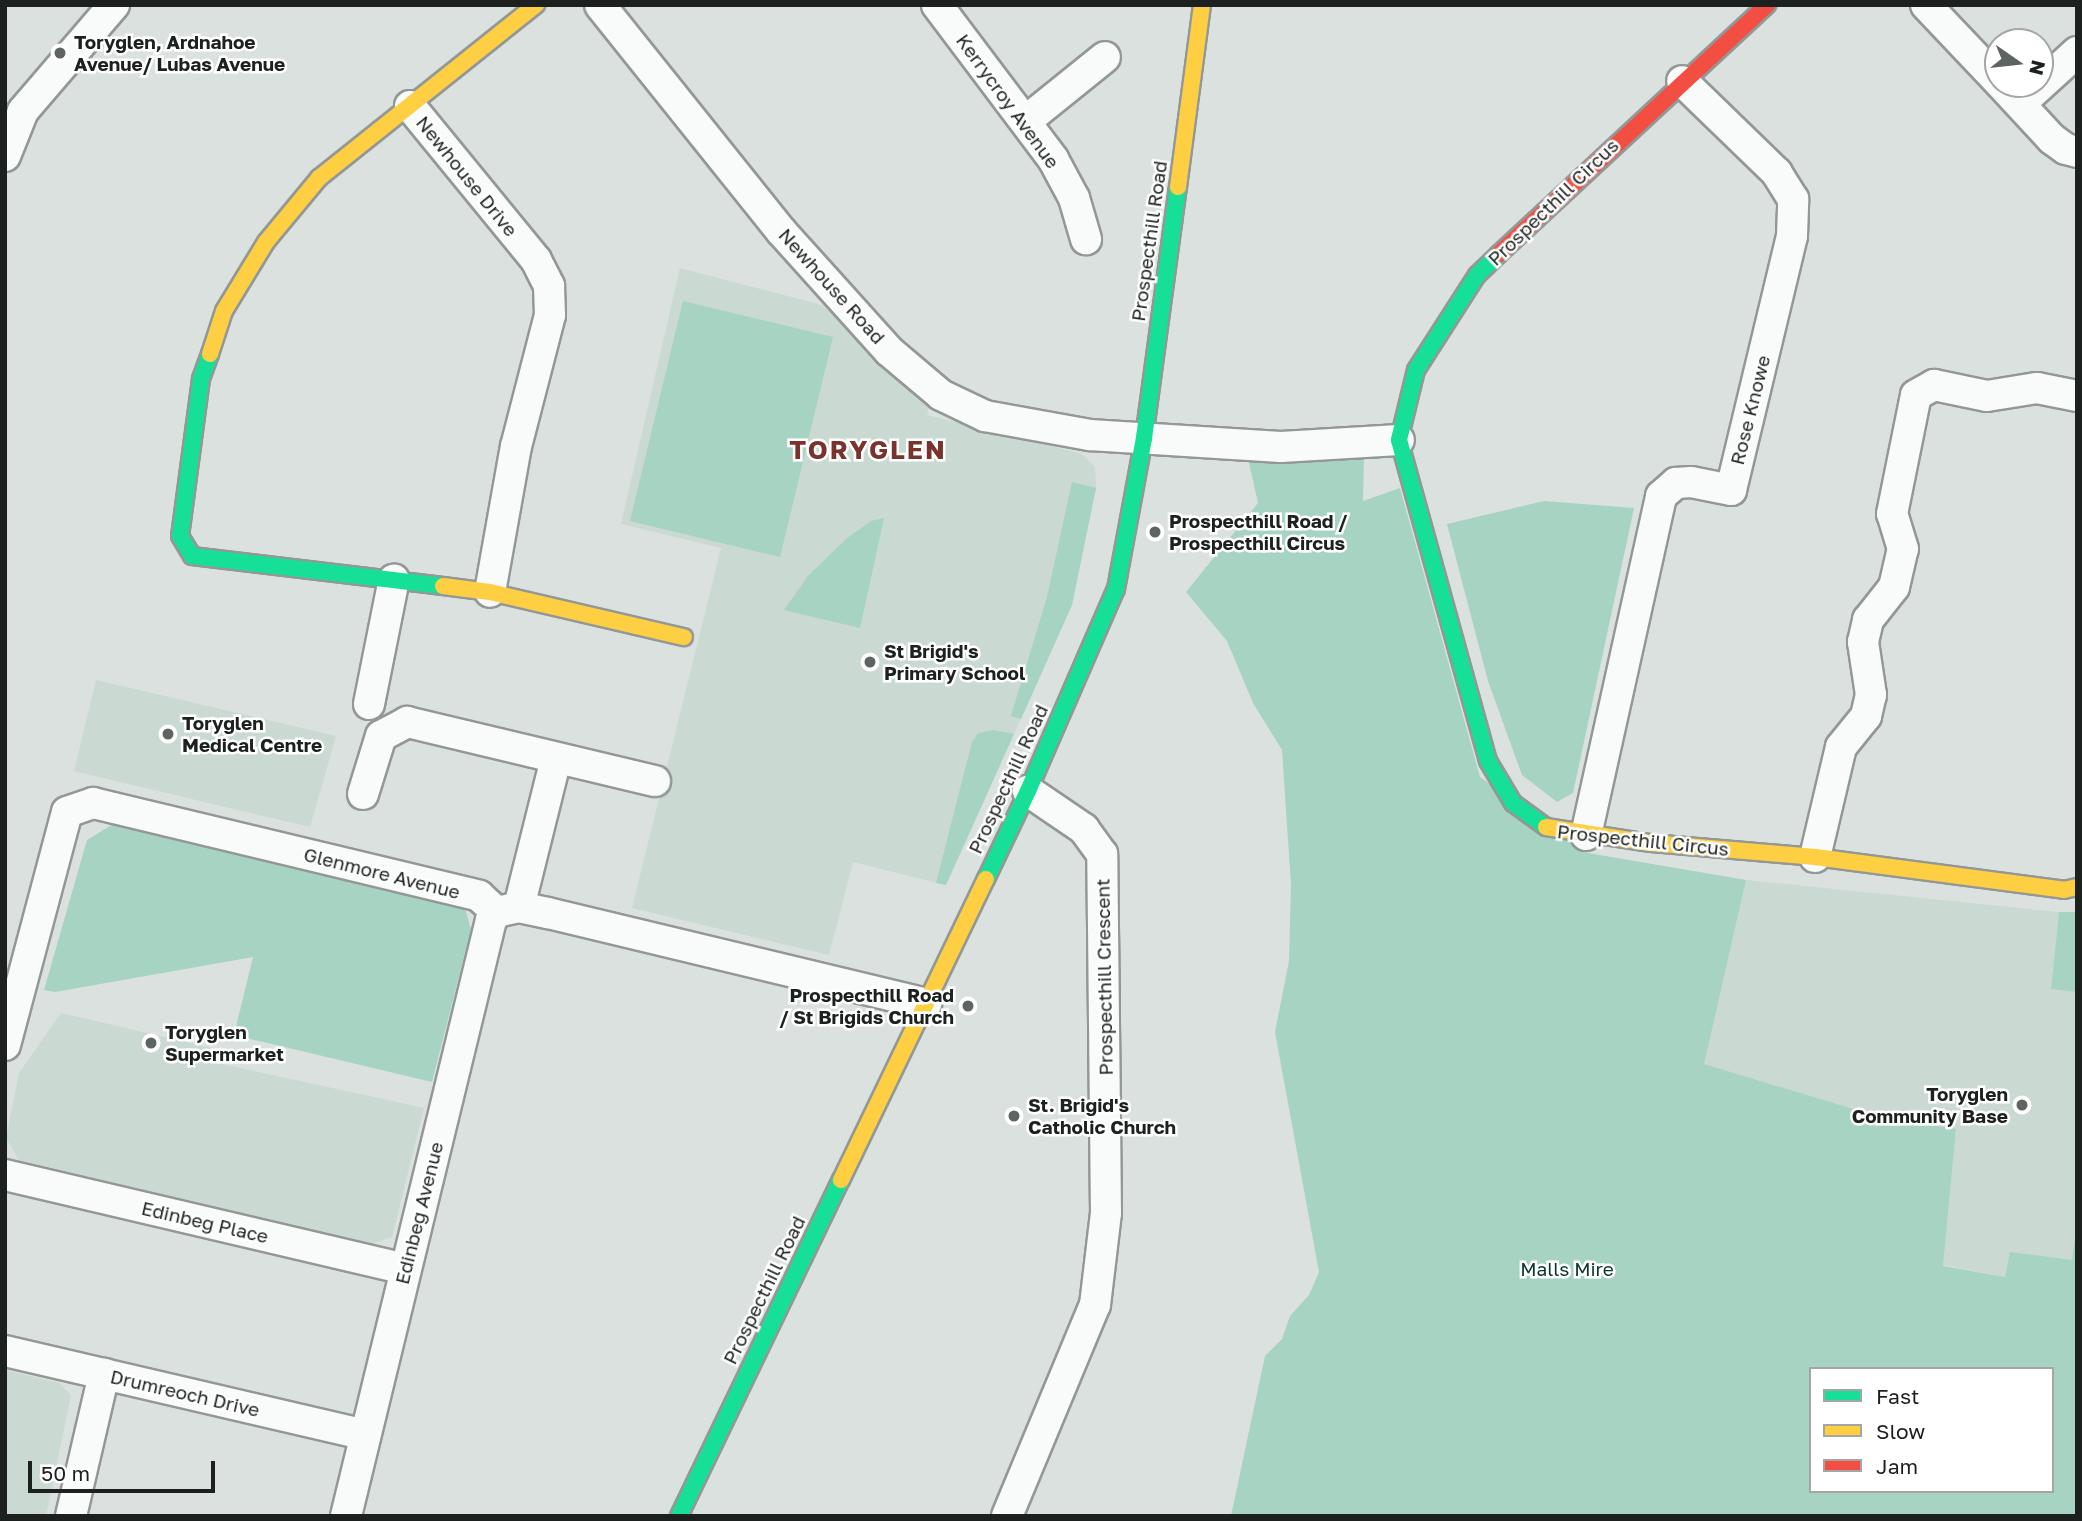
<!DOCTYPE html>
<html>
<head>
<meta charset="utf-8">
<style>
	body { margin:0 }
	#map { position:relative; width:2082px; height:1521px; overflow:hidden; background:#dae1de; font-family:"Golos Text",sans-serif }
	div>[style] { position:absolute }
	.built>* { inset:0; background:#cad9d2 }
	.green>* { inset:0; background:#a7d3c3 }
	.roads { filter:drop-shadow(2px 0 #939896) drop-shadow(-2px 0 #939896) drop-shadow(0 2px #939896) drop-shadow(0 -2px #939896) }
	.street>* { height:30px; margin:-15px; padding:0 15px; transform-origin:15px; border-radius:15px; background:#f9fafa }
	.fast>* { height:16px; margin:-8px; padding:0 8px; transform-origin:8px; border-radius:8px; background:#16e098 }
	.slow>* { height:16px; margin:-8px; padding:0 8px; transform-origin:8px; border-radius:8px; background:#ffcf43 }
	.jam>* { height:16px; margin:-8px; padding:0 8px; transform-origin:8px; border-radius:8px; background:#f24e42 }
	.dots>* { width:19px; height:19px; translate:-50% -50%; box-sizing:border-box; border:4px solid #fff; border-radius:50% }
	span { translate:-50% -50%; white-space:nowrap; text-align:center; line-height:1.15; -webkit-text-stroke:5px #fff; paint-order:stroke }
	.poi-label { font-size:19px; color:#1c211f; font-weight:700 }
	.left { translate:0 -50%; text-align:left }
	.right { translate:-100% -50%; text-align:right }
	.street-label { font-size:19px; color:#1c211f }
	.park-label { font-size:19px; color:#0c3428 }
	.district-label { font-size:26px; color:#7a332c; font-weight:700; letter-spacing:2px }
	.frame { position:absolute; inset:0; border:7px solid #1c211f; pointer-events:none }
	.legend { position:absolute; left:1809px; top:1367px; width:245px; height:126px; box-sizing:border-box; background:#fff; border:2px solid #a4a6a5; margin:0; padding:9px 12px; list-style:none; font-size:21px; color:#1c211f }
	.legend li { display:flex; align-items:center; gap:14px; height:35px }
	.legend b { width:35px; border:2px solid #a4a6a5 }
	.north { position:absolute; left:1984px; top:28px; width:70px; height:70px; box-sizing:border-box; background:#fff; border:2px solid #a4a6a5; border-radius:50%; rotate:104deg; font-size:19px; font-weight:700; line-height:28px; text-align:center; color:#1c211f }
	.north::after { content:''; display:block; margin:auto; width:24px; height:32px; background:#5e6462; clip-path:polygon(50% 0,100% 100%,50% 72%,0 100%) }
	.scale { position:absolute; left:28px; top:1461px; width:187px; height:32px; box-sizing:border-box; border:4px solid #1c211f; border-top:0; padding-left:9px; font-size:21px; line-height:24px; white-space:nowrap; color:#1c211f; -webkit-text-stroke:5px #fff; paint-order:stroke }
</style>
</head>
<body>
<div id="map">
	<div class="built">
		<i style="clip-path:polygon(680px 268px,822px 305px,929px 406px,927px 415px,1082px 454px,1095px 467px,1096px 488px,1072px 605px,946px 885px,853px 862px,829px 955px,632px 908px,721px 548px,621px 524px)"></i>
		<i style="clip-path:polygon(96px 680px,336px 736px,310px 827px,74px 771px)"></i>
		<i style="clip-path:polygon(1746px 880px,2059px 912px,2051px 989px,2077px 992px,2077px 1221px,2072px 1261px,2010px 1252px,2006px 1277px,1943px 1265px,1956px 1129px,1880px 1117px,1703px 1064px)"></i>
		<i style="clip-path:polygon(61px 1013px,216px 1049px,213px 1062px,424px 1108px,392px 1237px,372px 1244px,19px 1160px,6px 1138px,19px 1073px)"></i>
		<i style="clip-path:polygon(5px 1370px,59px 1383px,71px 1395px,46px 1516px,5px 1516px)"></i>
	</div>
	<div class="green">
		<i style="clip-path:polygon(683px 301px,833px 337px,780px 557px,630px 521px)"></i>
		<i style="clip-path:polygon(evenodd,1364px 456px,1363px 501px,1400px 488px,1480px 777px,1588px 853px,1746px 880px,1704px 1064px,1880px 1117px,1956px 1129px,1943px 1266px,2005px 1277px,2010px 1252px,2072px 1260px,2077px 1221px,2077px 1516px,1231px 1516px,1265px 1356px,1282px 1339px,1290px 1316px,1309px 1295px,1319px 1272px,1275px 1032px,1289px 961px,1291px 885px,1282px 750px,1253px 703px,1227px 641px,1186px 592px,1258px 503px,1248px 458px,1364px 456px,1811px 1369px,2052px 1369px,2052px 1491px,1811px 1491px,1811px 1369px)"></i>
		<i style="clip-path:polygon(1072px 482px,1096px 488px,1072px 605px,1021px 719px,1011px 716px,1047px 597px)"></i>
		<i style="clip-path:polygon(1544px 501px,1634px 508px,1573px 793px,1557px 802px,1522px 775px,1488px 681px,1447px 524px)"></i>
		<i style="clip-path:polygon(884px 518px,860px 628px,784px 610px,808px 576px,846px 539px,871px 521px)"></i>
		<i style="clip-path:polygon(993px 730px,1014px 734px,946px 885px,936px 883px,972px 742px,978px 733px)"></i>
		<i style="clip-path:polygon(115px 823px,464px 905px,471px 929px,432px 1082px,234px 1035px,253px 957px,55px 992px,44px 990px,87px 840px)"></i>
		<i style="clip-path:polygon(2059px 912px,2077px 912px,2077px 992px,2051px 989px)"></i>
	</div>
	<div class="roads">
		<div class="street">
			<i style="left:600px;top:5px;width:290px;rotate:51.3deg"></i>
			<i style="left:781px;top:231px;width:161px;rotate:48deg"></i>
			<i style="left:889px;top:351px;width:68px;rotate:40.2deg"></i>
			<i style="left:941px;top:395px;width:49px;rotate:25.5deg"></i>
			<i style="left:985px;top:416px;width:107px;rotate:10.3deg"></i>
			<i style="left:1090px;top:435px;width:191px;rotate:3.6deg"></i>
			<i style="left:1281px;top:447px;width:118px;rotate:-3.4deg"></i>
			<i style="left:937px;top:5px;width:193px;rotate:53deg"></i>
			<i style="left:1053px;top:159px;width:44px;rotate:61.7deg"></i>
			<i style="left:1074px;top:198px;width:43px;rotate:73.7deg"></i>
			<i style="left:1926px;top:5px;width:105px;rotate:46.5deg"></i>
			<i style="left:2001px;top:84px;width:75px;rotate:47.2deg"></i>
			<i style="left:2052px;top:139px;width:17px;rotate:36deg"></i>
			<i style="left:2066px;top:149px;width:11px;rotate:15deg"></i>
			<i style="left:2020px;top:104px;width:77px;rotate:-42.4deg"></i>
			<i style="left:410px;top:106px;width:199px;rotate:50.7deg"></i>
			<i style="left:536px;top:260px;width:29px;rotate:63deg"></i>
			<i style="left:549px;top:286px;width:29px;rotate:88deg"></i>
			<i style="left:550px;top:315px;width:135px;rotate:104.5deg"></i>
			<i style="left:516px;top:446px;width:148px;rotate:100.1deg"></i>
			<i style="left:1027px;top:120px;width:100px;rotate:-38.9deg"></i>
			<i style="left:5px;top:156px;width:48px;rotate:-68.2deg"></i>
			<i style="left:23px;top:111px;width:140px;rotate:-49.4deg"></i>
			<i style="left:369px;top:704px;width:127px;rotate:-78.7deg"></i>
			<i style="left:363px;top:794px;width:61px;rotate:-72.8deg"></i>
			<i style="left:381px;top:736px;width:30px;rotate:-28deg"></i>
			<i style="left:407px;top:722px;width:255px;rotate:13.4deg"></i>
			<i style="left:1586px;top:835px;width:347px;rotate:-77.5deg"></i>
			<i style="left:1661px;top:496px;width:20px;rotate:-41deg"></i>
			<i style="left:1676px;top:483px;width:15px;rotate:-4deg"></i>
			<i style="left:1691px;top:482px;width:41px;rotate:11.3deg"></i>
			<i style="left:1731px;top:490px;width:261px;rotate:-76.5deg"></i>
			<i style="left:1792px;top:236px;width:37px;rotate:-88deg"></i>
			<i style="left:1793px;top:199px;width:31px;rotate:-122deg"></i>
			<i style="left:1777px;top:173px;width:132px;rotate:-135.9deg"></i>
			<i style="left:1815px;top:857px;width:113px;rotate:-76.7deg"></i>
			<i style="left:1841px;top:747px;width:40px;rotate:-51deg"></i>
			<i style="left:1866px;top:716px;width:22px;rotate:-77deg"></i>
			<i style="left:1871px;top:695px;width:54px;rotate:-98.6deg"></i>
			<i style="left:1863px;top:642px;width:23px;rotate:-77deg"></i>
			<i style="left:1868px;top:620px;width:42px;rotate:-51.8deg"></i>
			<i style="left:1894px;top:587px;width:39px;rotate:-77deg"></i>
			<i style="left:1903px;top:549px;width:37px;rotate:-107deg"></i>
			<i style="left:1892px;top:514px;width:121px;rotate:-78.6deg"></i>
			<i style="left:1916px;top:395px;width:21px;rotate:-29deg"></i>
			<i style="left:1934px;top:385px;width:54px;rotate:11.7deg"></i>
			<i style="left:1987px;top:396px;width:51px;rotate:-9.1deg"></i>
			<i style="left:2037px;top:388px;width:41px;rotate:11.3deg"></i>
			<i style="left:519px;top:907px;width:153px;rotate:-76deg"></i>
			<i style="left:497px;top:912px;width:23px;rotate:-13deg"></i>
			<i style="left:519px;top:907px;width:30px;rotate:12deg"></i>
			<i style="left:548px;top:913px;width:389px;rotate:13.5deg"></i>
			<i style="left:5px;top:1045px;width:241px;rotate:-75.1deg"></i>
			<i style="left:67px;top:812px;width:28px;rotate:-19deg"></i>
			<i style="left:93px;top:803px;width:397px;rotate:13.5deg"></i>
			<i style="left:479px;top:896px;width:24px;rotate:42deg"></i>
			<i style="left:5px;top:1175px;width:411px;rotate:13.2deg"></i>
			<i style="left:5px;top:1351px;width:370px;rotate:13.1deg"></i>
			<i style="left:71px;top:1516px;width:146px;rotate:-76.9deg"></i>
			<i style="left:346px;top:1516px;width:613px;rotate:-76.33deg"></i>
			<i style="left:491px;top:920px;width:10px;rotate:-53deg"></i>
			<i style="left:1007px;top:1516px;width:229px;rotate:-67.4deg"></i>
			<i style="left:1095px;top:1305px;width:93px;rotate:-83.2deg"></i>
			<i style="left:1106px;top:1213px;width:359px;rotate:-90.6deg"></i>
			<i style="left:1102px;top:854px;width:31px;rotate:-126deg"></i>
			<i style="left:1084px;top:829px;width:68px;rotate:-145.8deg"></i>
		</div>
		<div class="fast">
			<i style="left:1499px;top:254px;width:30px;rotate:136deg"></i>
			<i style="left:1477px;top:275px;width:113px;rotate:122.7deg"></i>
			<i style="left:1416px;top:370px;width:72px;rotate:103.7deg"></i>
			<i style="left:1399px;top:440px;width:333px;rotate:74.5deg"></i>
			<i style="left:1488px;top:761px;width:49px;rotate:59.2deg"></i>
			<i style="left:1513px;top:803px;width:41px;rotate:36deg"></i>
			<i style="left:210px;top:354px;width:27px;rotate:110deg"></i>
			<i style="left:201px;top:379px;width:158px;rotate:97.6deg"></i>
			<i style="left:180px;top:536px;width:23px;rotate:59deg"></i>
			<i style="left:192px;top:556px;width:253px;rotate:6.8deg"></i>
			<i style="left:986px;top:879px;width:98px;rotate:-64.5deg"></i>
			<i style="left:1028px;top:791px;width:220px;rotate:-66.5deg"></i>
			<i style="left:1116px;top:589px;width:154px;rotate:-79.5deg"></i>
			<i style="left:1144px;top:438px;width:253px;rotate:-82.3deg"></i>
			<i style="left:679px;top:1516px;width:373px;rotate:-64.3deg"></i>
		</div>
		<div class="slow">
			<i style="left:1178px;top:187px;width:184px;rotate:-82.5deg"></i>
			<i style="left:210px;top:354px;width:45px;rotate:-72deg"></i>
			<i style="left:224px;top:311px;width:81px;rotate:-58.7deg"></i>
			<i style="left:266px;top:242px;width:83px;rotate:-50.4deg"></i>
			<i style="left:319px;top:178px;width:278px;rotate:-38.6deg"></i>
			<i style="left:443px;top:586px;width:47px;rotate:7.3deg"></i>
			<i style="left:490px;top:592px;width:199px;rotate:13.1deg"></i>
			<i style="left:1546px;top:827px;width:106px;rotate:8.7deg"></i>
			<i style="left:1651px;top:843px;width:165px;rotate:4.9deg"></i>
			<i style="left:1815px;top:857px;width:251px;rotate:7.5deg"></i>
			<i style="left:2064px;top:890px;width:13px;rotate:-13deg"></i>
			<i style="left:841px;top:1180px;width:334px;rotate:-64.3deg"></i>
		</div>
		<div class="jam">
			<i style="left:1499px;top:254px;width:366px;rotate:-42.9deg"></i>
		</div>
	</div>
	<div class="dots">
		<i style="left:60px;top:53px;background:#5e6462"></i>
		<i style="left:1155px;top:532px;background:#5e6462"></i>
		<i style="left:870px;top:662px;background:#5e6462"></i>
		<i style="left:168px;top:734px;background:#5e6462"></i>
		<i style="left:968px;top:1006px;background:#5e6462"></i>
		<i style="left:151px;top:1043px;background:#5e6462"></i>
		<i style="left:2022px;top:1105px;background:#5e6462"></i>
		<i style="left:1014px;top:1116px;background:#5e6462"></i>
	</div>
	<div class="poi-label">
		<span class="left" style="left:74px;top:53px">Toryglen, Ardnahoe<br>Avenue/ Lubas Avenue</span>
		<span class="left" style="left:1169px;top:532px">Prospecthill Road /<br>Prospecthill Circus</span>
		<span class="left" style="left:884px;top:662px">St Brigid's<br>Primary School</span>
		<span class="left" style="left:182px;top:734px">Toryglen<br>Medical Centre</span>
		<span class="right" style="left:954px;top:1006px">Prospecthill Road<br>/ St Brigids Church</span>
		<span class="left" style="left:165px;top:1043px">Toryglen<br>Supermarket</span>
		<span class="right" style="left:2008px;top:1105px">Toryglen<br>Community Base</span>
		<span class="left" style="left:1028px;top:1116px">St. Brigid's<br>Catholic Church</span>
	</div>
	<div class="street-label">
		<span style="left:1008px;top:101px;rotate:54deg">Kerrycroy Avenue</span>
		<span style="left:467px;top:176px;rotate:51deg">Newhouse Drive</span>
		<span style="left:1553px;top:202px;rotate:-44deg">Prospecthill Circus</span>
		<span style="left:1149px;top:241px;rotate:-82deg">Prospecthill Road</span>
		<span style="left:832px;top:286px;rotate:48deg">Newhouse Road</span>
		<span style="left:1750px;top:410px;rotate:-76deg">Rose Knowe</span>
		<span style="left:1008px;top:779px;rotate:-65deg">Prospecthill Road</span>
		<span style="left:1643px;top:840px;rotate:6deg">Prospecthill Circus</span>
		<span style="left:382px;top:873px;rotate:14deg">Glenmore Avenue</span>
		<span style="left:1104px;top:977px;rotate:-91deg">Prospecthill Crescent</span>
		<span style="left:419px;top:1213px;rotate:-76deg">Edinbeg Avenue</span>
		<span style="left:205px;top:1222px;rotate:13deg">Edinbeg Place</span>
		<span style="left:764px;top:1290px;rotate:-64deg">Prospecthill Road</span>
		<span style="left:185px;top:1393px;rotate:13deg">Drumreoch Drive</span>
	</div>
	<div class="park-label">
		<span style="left:1567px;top:1269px">Malls Mire</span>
	</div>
	<div class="district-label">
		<span style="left:868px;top:450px">TORYGLEN</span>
	</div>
	<div class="frame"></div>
	<ul class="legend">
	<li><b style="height:9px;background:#16e098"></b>Fast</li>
	<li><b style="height:9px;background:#ffcf43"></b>Slow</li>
	<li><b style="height:9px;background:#f24e42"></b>Jam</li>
	</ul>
	<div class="north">N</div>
	<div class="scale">50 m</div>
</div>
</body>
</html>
